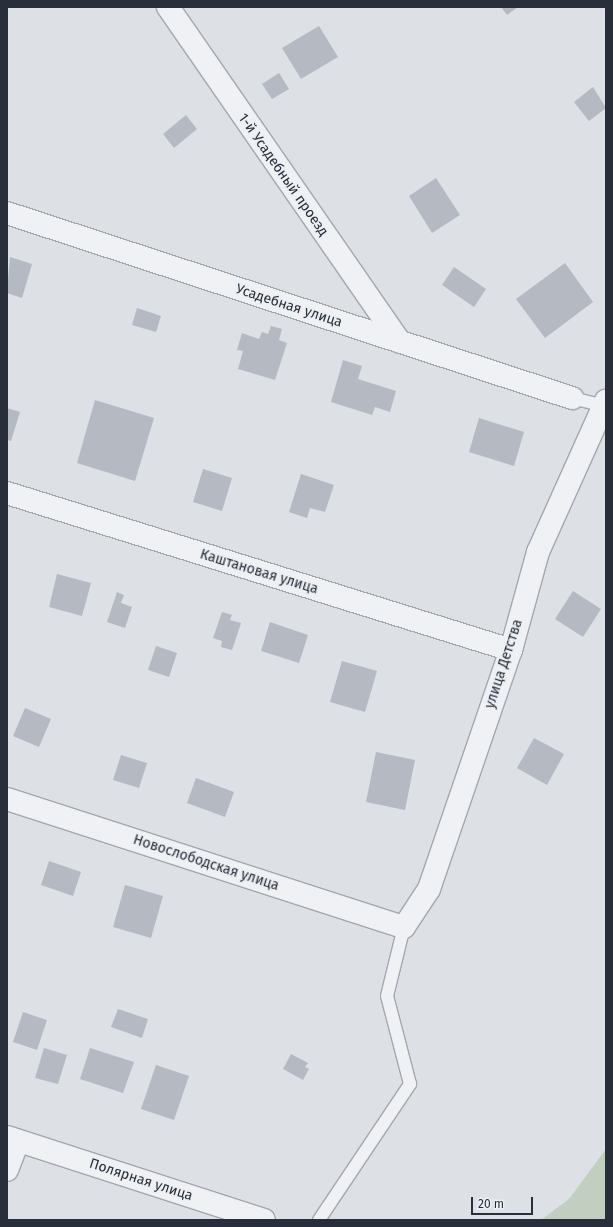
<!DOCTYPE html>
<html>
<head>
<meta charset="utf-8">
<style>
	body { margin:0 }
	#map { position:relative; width:613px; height:1227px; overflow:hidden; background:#dde0e5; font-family:"Fira Sans",sans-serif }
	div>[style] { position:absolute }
	.green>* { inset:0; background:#c2cebf }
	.building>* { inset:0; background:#b5b9c1 }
	.roads { filter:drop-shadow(1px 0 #a3a7ae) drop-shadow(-1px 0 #a3a7ae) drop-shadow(0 1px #a3a7ae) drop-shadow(0 -1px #a3a7ae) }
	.service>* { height:12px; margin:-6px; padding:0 6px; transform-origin:6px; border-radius:6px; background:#eff1f4 }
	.minor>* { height:22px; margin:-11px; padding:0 11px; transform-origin:11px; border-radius:11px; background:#eff1f4 }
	span { translate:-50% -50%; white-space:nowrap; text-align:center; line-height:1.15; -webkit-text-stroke:3px #eceff3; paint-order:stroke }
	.street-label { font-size:14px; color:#282e3a }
	.frame { position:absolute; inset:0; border:8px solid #282e3a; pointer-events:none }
	.scale { position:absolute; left:471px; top:1197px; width:62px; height:18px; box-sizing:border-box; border:2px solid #282e3a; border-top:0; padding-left:5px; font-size:12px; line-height:14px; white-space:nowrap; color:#282e3a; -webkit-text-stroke:3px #eceff3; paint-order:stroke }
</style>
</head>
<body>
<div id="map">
	<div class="green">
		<i style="clip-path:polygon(606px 1149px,606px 1220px,541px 1220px,569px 1199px)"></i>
	</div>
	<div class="building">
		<i style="clip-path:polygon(501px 7px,518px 7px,507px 15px)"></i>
		<i style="clip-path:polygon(319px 26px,338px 57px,301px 79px,282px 48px)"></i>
		<i style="clip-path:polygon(279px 73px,289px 89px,272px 99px,262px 84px)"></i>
		<i style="clip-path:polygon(593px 87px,606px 108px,589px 121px,574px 102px)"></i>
		<i style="clip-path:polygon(186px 115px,197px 129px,174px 148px,163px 134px)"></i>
		<i style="clip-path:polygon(436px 178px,460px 215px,432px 233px,409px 196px)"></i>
		<i style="clip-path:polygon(10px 257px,32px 264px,22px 298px,7px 293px)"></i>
		<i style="clip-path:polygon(565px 263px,593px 302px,545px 338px,516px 299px)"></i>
		<i style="clip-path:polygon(454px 267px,486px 289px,474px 307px,442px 285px)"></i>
		<i style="clip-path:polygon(137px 308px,161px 316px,156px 332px,132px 325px)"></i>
		<i style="clip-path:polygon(271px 326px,282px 329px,279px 340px,287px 343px,275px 380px,238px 369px,243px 351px,237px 350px,242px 333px,259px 339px,262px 332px,268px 334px)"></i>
		<i style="clip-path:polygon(343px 360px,362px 366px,358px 379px,396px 391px,390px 412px,375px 407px,372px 415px,331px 402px)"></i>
		<i style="clip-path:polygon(95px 400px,154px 418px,135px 481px,77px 463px)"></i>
		<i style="clip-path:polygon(7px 408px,20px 412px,11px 441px,7px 440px)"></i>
		<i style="clip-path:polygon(479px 418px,524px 432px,514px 466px,469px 452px)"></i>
		<i style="clip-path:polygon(203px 469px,232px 478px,222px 511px,193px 502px)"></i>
		<i style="clip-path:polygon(301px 474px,334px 485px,325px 512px,310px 508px,307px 518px,289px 512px)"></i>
		<i style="clip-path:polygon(57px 574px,91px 583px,82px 616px,49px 607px)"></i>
		<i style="clip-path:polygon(573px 591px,601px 609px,583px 637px,555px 619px)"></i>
		<i style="clip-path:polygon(117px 592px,124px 595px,121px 603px,132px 607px,125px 628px,107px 622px)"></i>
		<i style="clip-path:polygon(222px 612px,232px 615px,230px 620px,241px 623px,232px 650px,221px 647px,222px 641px,213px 638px)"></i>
		<i style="clip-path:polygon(270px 622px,308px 635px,299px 663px,261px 651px)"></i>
		<i style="clip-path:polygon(156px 646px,177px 653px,169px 677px,148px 670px)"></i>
		<i style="clip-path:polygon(342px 661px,377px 671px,365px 712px,330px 702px)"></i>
		<i style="clip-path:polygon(25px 708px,51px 719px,39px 747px,13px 736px)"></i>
		<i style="clip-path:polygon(534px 738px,564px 754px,547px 785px,517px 768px)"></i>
		<i style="clip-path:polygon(376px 752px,415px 760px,405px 810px,366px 802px)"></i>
		<i style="clip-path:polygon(121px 755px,147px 763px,139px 788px,113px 780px)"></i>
		<i style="clip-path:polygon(196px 778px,234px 792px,225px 817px,187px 803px)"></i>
		<i style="clip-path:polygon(49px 861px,81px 872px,73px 896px,41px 885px)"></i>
		<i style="clip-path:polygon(125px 885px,163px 896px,151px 938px,113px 927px)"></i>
		<i style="clip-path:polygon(118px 1009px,148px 1019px,142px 1038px,111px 1027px)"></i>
		<i style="clip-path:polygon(23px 1012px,47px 1020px,37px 1050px,13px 1042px)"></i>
		<i style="clip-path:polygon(44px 1048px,67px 1055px,58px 1084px,35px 1078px)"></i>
		<i style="clip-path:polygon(90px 1048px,134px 1062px,123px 1093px,80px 1079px)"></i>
		<i style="clip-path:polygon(291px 1054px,308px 1063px,305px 1067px,309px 1069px,303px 1080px,283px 1069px)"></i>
		<i style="clip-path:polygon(156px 1065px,189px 1076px,174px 1120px,141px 1109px)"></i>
	</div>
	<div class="roads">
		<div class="service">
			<i style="left:572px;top:398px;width:32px;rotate:14deg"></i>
			<i style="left:319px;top:1220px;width:164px;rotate:-56.2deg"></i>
			<i style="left:410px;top:1084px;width:91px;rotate:-104.6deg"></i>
			<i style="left:387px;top:996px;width:71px;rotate:-76.2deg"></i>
		</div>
		<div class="minor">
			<i style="left:168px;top:7px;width:407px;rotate:55.3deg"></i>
			<i style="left:7px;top:213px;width:595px;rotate:18.13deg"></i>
			<i style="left:7px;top:493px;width:528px;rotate:17.3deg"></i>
			<i style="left:7px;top:799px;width:417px;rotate:17.9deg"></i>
			<i style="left:404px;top:927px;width:45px;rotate:-56.7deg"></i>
			<i style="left:429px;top:889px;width:253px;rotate:-71.1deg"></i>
			<i style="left:511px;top:650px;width:102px;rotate:-74.6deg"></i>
			<i style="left:538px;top:552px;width:166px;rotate:-65.8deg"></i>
			<i style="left:7px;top:1137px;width:270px;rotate:17.9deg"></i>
			<i style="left:7px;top:1170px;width:31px;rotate:-69deg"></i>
		</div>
	</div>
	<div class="street-label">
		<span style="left:283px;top:175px;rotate:55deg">1-й Усадебный проезд</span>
		<span style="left:289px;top:306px;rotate:18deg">Усадебная улица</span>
		<span style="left:259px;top:572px;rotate:17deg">Каштановая улица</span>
		<span style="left:504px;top:664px;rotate:-72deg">улица Детства</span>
		<span style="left:206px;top:863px;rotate:18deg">Новослободская улица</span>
		<span style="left:141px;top:1180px;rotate:18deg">Полярная улица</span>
	</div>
	<div class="frame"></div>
	<div class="scale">20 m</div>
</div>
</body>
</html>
